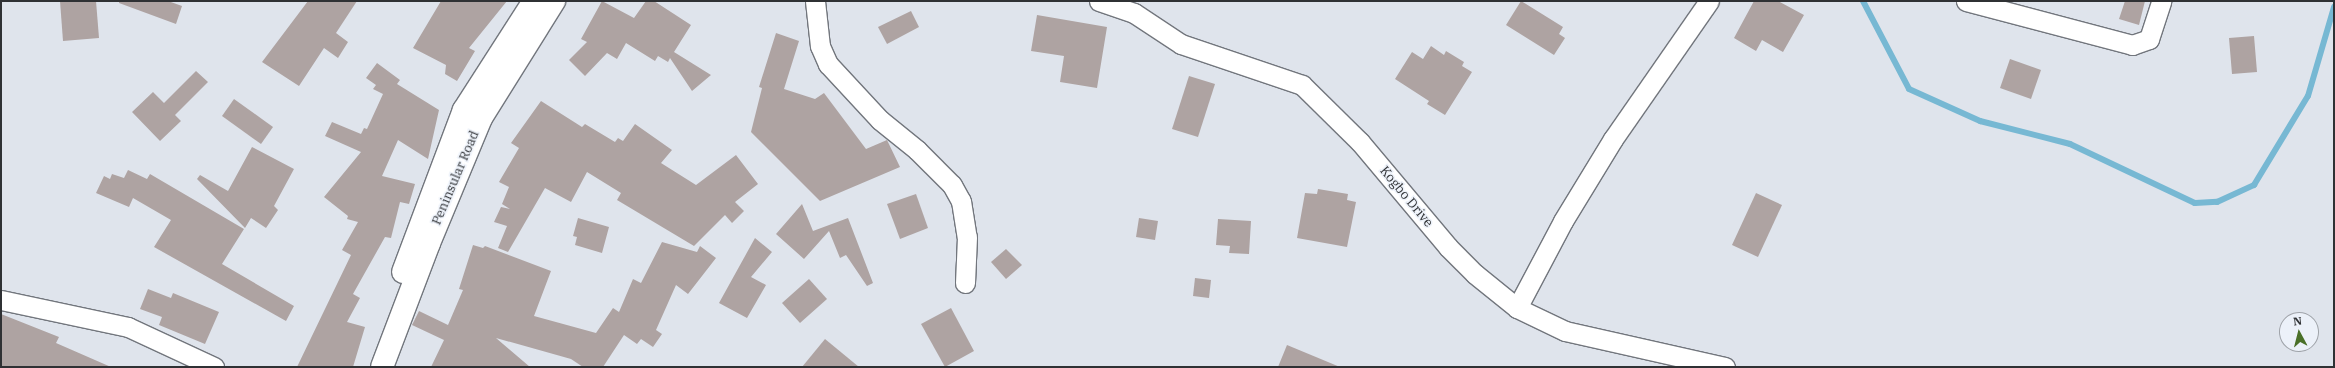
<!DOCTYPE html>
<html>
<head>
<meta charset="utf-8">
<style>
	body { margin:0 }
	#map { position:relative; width:2335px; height:368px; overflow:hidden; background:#dfe4ec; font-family:"IBM Plex Serif",serif }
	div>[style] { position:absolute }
	.stream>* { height:6px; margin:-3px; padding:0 3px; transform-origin:3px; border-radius:3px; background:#77b8d3 }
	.building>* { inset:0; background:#aea3a2 }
	.roads { filter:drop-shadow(1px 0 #72767d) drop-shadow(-1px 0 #72767d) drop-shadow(0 1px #72767d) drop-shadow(0 -1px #72767d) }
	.minor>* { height:19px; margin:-9.5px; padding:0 9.5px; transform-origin:9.5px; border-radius:9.5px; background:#fff }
	.primary>* { height:22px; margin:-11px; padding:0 11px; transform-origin:11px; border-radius:11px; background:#fff }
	span { translate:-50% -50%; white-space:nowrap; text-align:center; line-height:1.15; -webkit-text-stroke:3px #ecf1f9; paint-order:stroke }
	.street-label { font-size:13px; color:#2f3134 }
	.frame { position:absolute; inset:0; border:2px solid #2f3134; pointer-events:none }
	.north { position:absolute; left:2279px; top:312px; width:40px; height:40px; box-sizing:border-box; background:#ecf1f9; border:1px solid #a0a4aa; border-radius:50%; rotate:353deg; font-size:11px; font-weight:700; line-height:16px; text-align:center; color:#2f3134 }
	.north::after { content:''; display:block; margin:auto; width:14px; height:18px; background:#4a7029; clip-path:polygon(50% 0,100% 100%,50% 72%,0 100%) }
</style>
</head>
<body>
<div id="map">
	<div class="stream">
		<i style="left:1863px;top:1px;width:99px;rotate:62.4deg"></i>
		<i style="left:1909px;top:89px;width:78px;rotate:24.3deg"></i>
		<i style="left:1980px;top:121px;width:93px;rotate:14.3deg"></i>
		<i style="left:2070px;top:144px;width:138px;rotate:25.3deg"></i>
		<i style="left:2195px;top:203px;width:22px;rotate:-3deg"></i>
		<i style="left:2217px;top:202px;width:41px;rotate:-24.7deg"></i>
		<i style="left:2254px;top:185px;width:104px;rotate:-58.8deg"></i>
		<i style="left:2308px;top:96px;width:93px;rotate:-73.7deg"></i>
	</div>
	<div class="building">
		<i style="clip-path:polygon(60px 1px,96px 1px,99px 38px,63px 41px)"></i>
		<i style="clip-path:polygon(119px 1px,168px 1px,182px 6px,176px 24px,119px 3px)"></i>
		<i style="clip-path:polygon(308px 1px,357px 1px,336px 33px,348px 42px,338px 58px,324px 48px,299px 86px,262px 62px)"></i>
		<i style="clip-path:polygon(441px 1px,507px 1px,469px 48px,475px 51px,457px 81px,445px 74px,446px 65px,413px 48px)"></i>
		<i style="clip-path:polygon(602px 1px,634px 18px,646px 1px,654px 1px,691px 25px,674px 52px,711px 75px,692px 91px,670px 58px,668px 62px,658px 56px,655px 61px,626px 43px,617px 59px,607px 53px,585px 76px,569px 60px,587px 42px,581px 39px)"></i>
		<i style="clip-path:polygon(1521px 1px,1563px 27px,1559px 34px,1565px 38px,1554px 55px,1506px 25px)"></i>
		<i style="clip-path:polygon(1754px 1px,1778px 1px,1804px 15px,1783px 52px,1762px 40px,1756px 51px,1734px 38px)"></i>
		<i style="clip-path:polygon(2125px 1px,2145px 1px,2139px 25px,2119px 19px)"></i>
		<i style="clip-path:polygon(911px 11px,919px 27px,887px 44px,878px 27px)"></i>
		<i style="clip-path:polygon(1037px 15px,1107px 27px,1097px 88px,1060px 82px,1064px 56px,1031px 51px)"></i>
		<i style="clip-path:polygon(776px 33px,799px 41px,784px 89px,815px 99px,824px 93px,866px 149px,887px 140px,900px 167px,820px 201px,751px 132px,762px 88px,759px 87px)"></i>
		<i style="clip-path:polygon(2254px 36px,2257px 72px,2232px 74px,2229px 38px)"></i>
		<i style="clip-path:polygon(1431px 46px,1444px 55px,1446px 51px,1464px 62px,1462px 66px,1472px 72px,1445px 115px,1427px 104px,1429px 101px,1395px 79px,1412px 52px,1423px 59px)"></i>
		<i style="clip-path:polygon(2010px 59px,2041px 70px,2031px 99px,2000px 88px)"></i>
		<i style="clip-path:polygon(377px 63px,400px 80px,397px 84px,439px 110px,428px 159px,398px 140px,382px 176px,415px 184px,409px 204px,400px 202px,391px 238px,385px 237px,353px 294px,360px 298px,347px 322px,365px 327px,353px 367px,297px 367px,351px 255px,342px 250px,358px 222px,347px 219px,348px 216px,324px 197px,361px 152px,325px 136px,332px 122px,361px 134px,364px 128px,367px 129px,383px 94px,373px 89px,376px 85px,366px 78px)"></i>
		<i style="clip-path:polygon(196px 71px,208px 82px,175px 115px,181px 121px,160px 141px,132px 112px,153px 92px,164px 103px)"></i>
		<i style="clip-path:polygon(1189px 76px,1215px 84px,1198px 137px,1172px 129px)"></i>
		<i style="clip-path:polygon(234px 99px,273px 127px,261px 144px,222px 116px)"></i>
		<i style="clip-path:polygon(541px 101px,582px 127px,585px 124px,615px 142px,618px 138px,623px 141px,635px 124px,672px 150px,661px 163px,696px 185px,736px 155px,758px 184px,735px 202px,744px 211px,732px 223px,725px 215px,694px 246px,617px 200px,621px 193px,587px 172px,571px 202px,545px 188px,508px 252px,498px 248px,507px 226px,494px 222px,501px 207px,510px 209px,502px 204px,509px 187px,499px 182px,519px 148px,511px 143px)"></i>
		<i style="clip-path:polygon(252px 147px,294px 169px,274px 206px,278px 210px,266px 228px,251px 218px,245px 228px,197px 179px,200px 175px,228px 191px)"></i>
		<i style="clip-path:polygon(128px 170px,147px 179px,150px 174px,244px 229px,222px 264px,294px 306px,286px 321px,154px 247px,171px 220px,133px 198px,129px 207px,96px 193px,104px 176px,110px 179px,112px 174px,124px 178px)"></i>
		<i style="clip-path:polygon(1318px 189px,1348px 194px,1347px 200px,1356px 202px,1347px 247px,1297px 238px,1305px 193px,1317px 194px)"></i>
		<i style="clip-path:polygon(1756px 193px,1782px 205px,1758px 257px,1732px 245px)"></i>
		<i style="clip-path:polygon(916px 194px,928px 228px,900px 239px,887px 204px)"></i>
		<i style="clip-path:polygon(802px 204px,813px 231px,848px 218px,873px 283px,867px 286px,846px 255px,840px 258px,829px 231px,804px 259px,776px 234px)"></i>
		<i style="clip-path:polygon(578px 218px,609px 227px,602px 253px,575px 245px,577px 237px,573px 236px)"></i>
		<i style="clip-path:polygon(1139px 218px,1158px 221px,1155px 240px,1136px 237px)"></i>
		<i style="clip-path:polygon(1218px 219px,1251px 221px,1249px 254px,1229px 253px,1230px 246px,1216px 245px)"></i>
		<i style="clip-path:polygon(755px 238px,772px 252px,751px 277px,766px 285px,747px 318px,719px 303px)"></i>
		<i style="clip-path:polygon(662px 242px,697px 252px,700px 246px,716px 258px,688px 294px,676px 285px,656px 330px,662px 334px,653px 347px,641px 339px,637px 344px,624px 335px,603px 367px,583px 367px,571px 359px,496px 338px,530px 367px,431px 367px,444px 340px,412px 325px,419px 311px,448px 325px,463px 290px,459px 289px,473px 245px,483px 248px,485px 246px,551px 271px,534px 316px,596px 333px,613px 308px,619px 312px,633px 279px,641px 283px)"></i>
		<i style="clip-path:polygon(1006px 249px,1022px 265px,1006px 279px,991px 262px)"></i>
		<i style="clip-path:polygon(1195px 278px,1211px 280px,1209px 298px,1193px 296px)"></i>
		<i style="clip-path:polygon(809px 279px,827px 299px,800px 323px,782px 303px)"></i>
		<i style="clip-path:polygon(148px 289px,171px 298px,173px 293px,219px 312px,205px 344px,159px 325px,162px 317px,140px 309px)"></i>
		<i style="clip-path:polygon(951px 308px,974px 351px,945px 367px,921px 324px)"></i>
		<i style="clip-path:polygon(1px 314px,59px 337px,56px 343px,111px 367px,1px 367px)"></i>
		<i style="clip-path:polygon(825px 339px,859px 367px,802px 367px)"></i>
		<i style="clip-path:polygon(1287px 345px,1340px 367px,1278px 367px)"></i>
	</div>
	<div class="roads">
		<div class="minor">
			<i style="left:815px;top:1px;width:45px;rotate:83.7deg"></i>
			<i style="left:820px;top:46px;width:20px;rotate:66deg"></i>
			<i style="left:828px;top:64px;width:76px;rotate:47.1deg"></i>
			<i style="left:880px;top:120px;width:48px;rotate:39deg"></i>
			<i style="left:917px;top:150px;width:49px;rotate:45deg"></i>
			<i style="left:952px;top:185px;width:18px;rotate:61deg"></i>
			<i style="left:961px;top:201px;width:36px;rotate:81deg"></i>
			<i style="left:967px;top:237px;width:46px;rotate:92.5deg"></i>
			<i style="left:1099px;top:1px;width:37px;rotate:19deg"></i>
			<i style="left:1134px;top:13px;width:56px;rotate:33.4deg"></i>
			<i style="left:1181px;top:44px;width:128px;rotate:18.7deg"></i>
			<i style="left:1302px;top:85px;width:81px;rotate:44.5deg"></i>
			<i style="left:1360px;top:142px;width:137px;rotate:50deg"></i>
			<i style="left:1448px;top:247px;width:38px;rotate:45deg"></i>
			<i style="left:1475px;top:274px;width:54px;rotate:39deg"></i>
			<i style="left:1517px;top:308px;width:53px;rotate:25.6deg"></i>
			<i style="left:1565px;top:331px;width:164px;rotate:12.7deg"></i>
			<i style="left:1966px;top:1px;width:172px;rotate:14.8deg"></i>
			<i style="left:2132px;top:45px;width:18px;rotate:-19deg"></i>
			<i style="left:2149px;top:39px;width:40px;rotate:-72deg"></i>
			<i style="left:1px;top:300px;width:130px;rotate:12deg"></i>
			<i style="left:128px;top:327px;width:95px;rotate:24.9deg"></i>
			<i style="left:1517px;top:308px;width:98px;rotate:-62.1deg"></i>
			<i style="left:1563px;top:221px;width:96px;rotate:-58.6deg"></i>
			<i style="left:1613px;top:139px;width:168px;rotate:-55.2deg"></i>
		</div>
		<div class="primary">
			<i style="left:403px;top:272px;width:173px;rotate:-69.4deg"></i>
			<i style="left:464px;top:110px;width:130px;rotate:-57.3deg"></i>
			<i style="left:382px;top:367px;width:133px;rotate:-69.2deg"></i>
			<i style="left:429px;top:243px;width:135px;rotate:-67.4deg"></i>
			<i style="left:481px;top:118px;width:138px;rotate:-58deg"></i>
		</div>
	</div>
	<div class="street-label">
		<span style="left:456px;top:178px;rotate:-67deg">Peninsular Road</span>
		<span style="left:1406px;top:197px;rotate:50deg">Kogbo Drive</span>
	</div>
	<div class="frame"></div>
	<div class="north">N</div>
</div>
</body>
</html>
